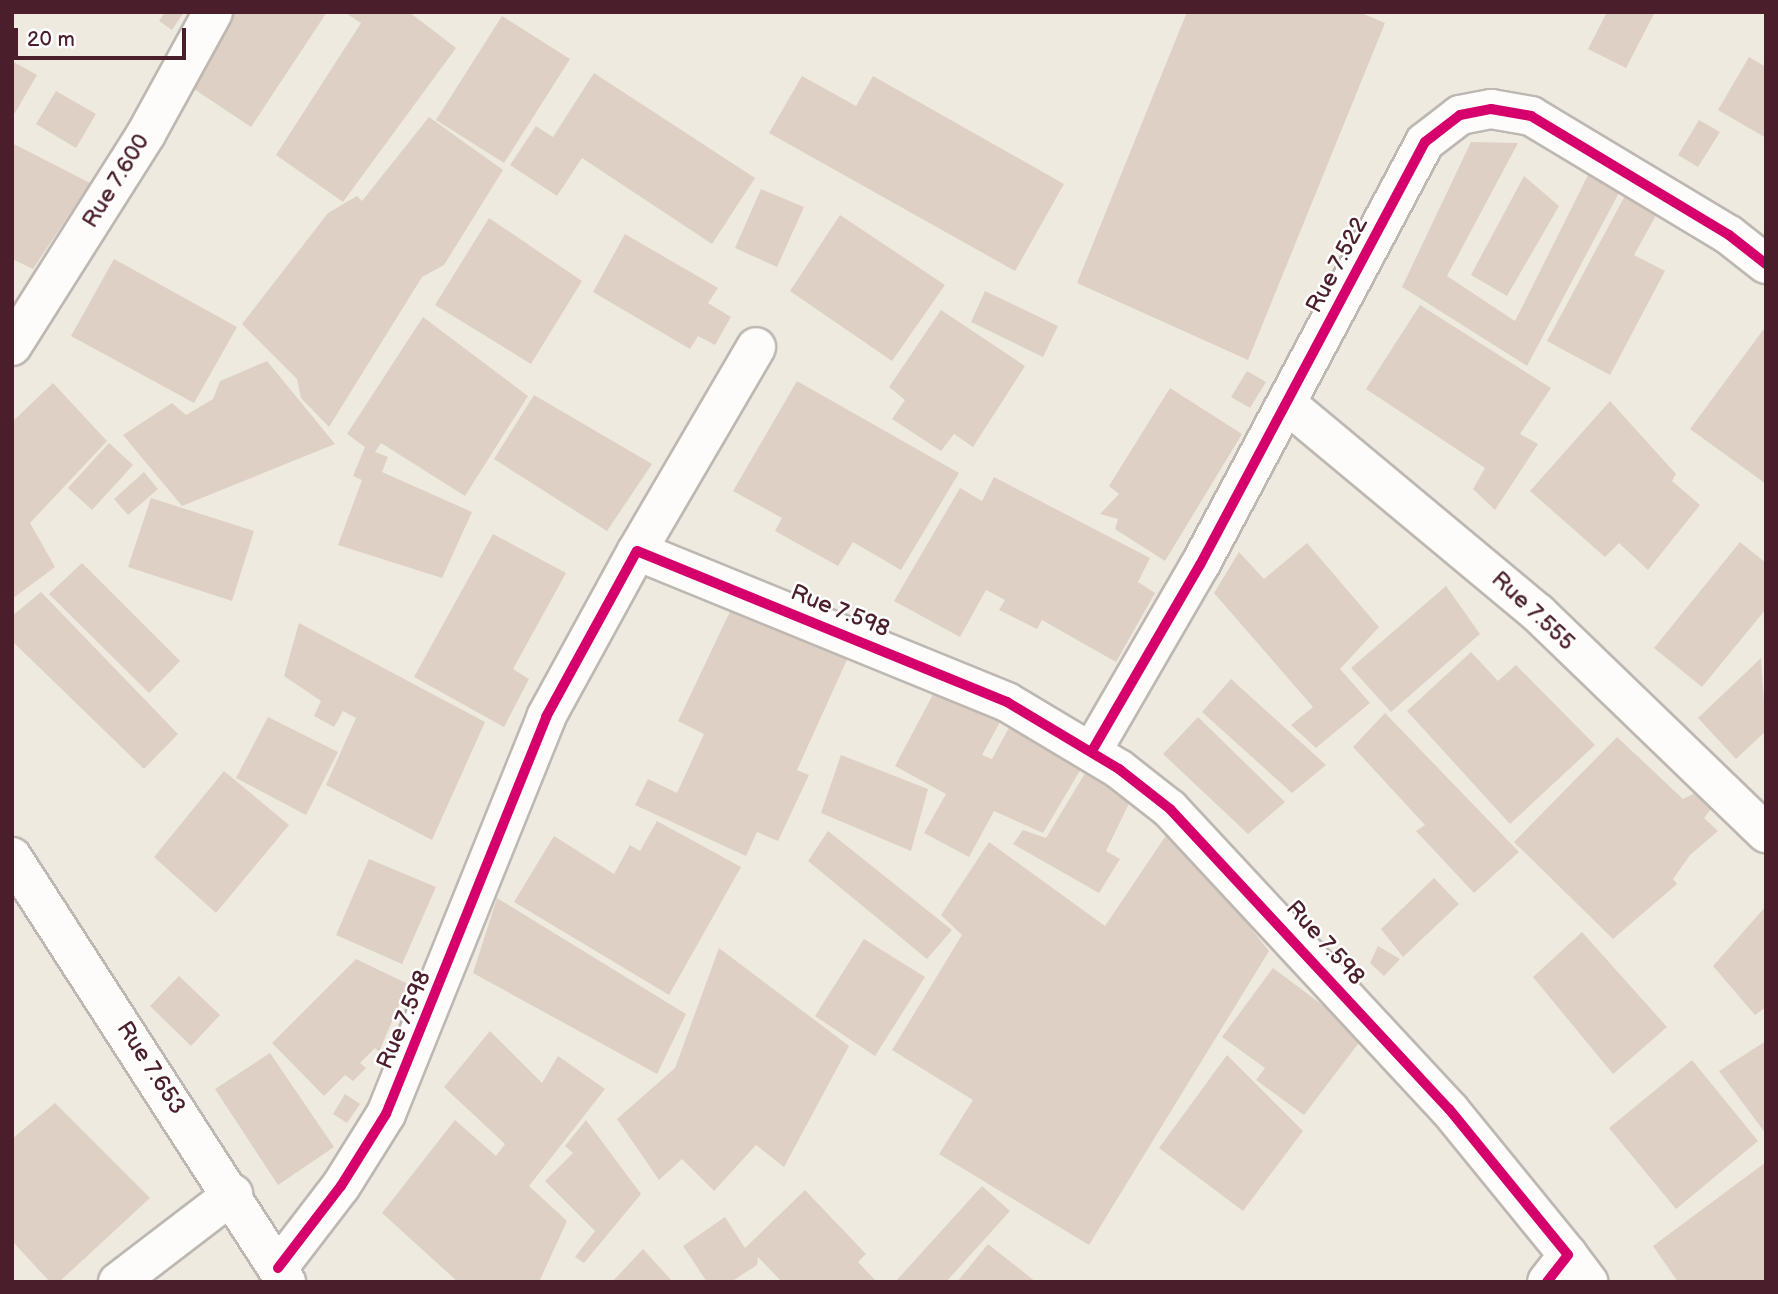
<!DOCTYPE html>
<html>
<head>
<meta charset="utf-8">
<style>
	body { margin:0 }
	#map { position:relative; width:1778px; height:1294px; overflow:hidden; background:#efeae0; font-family:"Balsamiq Sans",sans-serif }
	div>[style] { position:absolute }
	.building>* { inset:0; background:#ded0c4 }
	.roads { filter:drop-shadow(2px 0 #beb7b2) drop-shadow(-2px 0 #beb7b2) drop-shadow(0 2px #beb7b2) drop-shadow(0 -2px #beb7b2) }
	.minor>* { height:38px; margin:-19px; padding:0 19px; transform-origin:19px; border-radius:19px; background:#fdfcfa }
	.cycleway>* { height:10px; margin:-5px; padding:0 5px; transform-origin:5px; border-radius:5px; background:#d6006c }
	span { translate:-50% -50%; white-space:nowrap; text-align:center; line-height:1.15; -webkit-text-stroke:5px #fff; paint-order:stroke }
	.street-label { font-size:23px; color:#4a1f2b }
	.frame { position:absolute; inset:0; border:14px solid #4a1f2b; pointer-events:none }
	.scale { position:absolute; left:14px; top:28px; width:172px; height:32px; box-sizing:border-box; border:4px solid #4a1f2b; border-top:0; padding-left:9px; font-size:21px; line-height:24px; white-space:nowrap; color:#4a1f2b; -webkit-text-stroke:5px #fff; paint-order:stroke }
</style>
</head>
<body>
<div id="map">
	<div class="building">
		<i style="clip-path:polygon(165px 12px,184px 12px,172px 30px,159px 21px)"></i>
		<i style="clip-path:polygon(224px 12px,327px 12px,251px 127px,179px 79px)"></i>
		<i style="clip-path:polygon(344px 12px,409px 12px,456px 48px,343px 202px,276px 155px,361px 23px)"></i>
		<i style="clip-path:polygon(1187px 12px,1359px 12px,1385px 23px,1248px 360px,1077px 283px)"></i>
		<i style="clip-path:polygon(1607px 12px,1655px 12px,1626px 68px,1588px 49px)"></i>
		<i style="clip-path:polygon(502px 16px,570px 59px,504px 163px,436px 120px)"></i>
		<i style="clip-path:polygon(1749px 57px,1766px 67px,1766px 138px,1718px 110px)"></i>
		<i style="clip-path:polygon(12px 61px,37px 75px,12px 118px)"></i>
		<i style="clip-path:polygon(594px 73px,755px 178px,712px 244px,582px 158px,557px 196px,510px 165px,536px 126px,553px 137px)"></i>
		<i style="clip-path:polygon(802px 76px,856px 106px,873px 76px,1064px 184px,1015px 271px,769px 133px)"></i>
		<i style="clip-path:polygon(56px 91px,96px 114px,76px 148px,36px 124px)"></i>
		<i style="clip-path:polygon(429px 117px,503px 170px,444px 265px,422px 277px,329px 427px,301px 398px,297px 379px,242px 324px,328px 213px,357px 196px,362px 201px)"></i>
		<i style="clip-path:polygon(1699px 120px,1720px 132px,1698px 167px,1678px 155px)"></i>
		<i style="clip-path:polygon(1471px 142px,1518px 143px,1447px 276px,1515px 321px,1591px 169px,1621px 189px,1527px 366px,1402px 287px)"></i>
		<i style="clip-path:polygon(12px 143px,90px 183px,33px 269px,12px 259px)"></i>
		<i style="clip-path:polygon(1524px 176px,1559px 206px,1507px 296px,1471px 275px)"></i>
		<i style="clip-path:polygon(761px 189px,804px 207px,777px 267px,735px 248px)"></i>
		<i style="clip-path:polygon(1627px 192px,1659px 210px,1634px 255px,1665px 271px,1610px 375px,1547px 341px)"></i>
		<i style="clip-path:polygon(840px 215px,945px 285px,892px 361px,790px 291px)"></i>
		<i style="clip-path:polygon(489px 218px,582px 281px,531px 364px,435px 305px)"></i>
		<i style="clip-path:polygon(625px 234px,718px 288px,708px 303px,731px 317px,715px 345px,698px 336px,690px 349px,593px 292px)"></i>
		<i style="clip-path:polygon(114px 259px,237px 327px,194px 403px,71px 336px)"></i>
		<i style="clip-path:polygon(985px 291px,1058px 326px,1043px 357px,971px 322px)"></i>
		<i style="clip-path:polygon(1420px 305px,1551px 388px,1520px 434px,1538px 444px,1495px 510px,1473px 489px,1485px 468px,1366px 389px)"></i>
		<i style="clip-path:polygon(941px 310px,1025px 366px,973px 447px,954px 434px,941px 451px,892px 419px,905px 400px,889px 387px)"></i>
		<i style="clip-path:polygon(423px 317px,528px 396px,465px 496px,381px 443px,375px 452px,388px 457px,382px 472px,472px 512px,442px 578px,338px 545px,362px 480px,353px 476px,365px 447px,347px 434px)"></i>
		<i style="clip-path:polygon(1766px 326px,1766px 484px,1690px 429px)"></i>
		<i style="clip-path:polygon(267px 361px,335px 444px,182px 506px,123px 435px,172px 403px,186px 415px,213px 399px,220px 381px)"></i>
		<i style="clip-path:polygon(1247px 371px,1266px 382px,1250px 408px,1231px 397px)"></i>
		<i style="clip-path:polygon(797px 381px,959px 473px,901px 570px,853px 542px,838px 566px,775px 531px,782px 518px,733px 491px)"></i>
		<i style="clip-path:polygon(53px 383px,107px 441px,30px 523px,55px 567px,12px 599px,12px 422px)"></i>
		<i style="clip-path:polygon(1170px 388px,1242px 434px,1165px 561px,1115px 529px,1118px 519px,1100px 514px,1119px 494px,1109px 486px)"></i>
		<i style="clip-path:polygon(534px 395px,652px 464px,607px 531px,494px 459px)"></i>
		<i style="clip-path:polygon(1610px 401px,1676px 474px,1672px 481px,1700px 505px,1648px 570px,1619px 543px,1605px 557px,1530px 491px)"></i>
		<i style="clip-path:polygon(109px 443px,133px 465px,92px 510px,68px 488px)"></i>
		<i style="clip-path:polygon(144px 472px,158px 489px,128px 515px,114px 499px)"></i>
		<i style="clip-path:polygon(994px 477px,1150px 558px,1138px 582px,1155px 593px,1116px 662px,1042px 620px,1037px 629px,999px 610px,1005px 600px,986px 590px,960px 637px,894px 601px,960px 488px,982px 501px)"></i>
		<i style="clip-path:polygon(151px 498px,254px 531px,232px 601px,128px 567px)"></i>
		<i style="clip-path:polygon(493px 534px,566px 573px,513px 669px,529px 679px,504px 727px,414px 677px)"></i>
		<i style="clip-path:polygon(1740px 542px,1766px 563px,1766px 609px,1702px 687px,1654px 648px)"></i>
		<i style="clip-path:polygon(1307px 543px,1379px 627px,1340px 669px,1370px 703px,1316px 748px,1291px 725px,1313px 707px,1214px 593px,1239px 552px,1264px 579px)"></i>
		<i style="clip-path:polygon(82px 563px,180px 661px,149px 693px,49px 594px)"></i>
		<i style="clip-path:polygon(1446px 586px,1480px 634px,1391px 712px,1351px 668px)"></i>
		<i style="clip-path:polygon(41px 592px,178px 734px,144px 769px,12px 641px,12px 616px)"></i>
		<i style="clip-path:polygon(735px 601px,850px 653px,797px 770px,809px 775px,778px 841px,757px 832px,746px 856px,635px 805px,648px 779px,677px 793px,704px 734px,678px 721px)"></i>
		<i style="clip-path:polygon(299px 623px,485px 722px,432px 840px,326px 785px,356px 718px,343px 711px,334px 727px,314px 716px,321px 701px,284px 676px)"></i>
		<i style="clip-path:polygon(1471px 652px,1498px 681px,1516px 665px,1595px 745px,1510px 824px,1407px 711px)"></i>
		<i style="clip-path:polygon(1761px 658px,1766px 731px,1736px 759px,1698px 718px)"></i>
		<i style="clip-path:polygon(1231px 679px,1326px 765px,1292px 793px,1202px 712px)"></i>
		<i style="clip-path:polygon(937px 687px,1006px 711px,982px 755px,992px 759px,1012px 722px,1088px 757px,1043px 833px,994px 811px,969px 857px,924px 833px,946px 794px,895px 766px)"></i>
		<i style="clip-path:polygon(1385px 713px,1519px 852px,1474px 893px,1416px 831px,1425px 825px,1353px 747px)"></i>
		<i style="clip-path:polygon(268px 717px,338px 752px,306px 815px,236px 778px)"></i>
		<i style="clip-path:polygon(1198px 717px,1285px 802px,1248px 834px,1163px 754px)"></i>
		<i style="clip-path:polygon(1617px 737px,1683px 799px,1695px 793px,1711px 809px,1704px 818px,1718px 831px,1690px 855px,1673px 879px,1677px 884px,1613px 939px,1514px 842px)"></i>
		<i style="clip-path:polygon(841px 755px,928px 789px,911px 851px,821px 813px)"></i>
		<i style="clip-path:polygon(1093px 760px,1136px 789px,1106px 851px,1120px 859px,1099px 893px,1013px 844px,1023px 830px,1046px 838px)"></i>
		<i style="clip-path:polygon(224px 771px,289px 825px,216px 913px,154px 857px)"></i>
		<i style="clip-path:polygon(657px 821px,741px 867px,669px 995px,514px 902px,554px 836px,614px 874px,630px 845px,640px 851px)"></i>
		<i style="clip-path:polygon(1171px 828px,1269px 951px,1089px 1245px,939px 1154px,973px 1100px,892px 1050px,962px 935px,941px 915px,989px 842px,1105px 926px)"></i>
		<i style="clip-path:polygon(828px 831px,952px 930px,927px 959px,808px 861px)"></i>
		<i style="clip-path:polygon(369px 859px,436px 887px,402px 964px,336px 935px)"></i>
		<i style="clip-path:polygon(1434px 878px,1459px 904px,1403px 957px,1381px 929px)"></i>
		<i style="clip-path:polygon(497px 898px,686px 1014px,657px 1074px,473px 973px)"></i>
		<i style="clip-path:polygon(1766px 906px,1766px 1007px,1755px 1015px,1713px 966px)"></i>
		<i style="clip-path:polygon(1582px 932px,1667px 1027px,1613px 1074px,1533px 977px)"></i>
		<i style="clip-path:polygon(864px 939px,925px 977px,875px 1056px,815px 1016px)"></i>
		<i style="clip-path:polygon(1378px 946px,1400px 959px,1384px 976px,1370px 963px)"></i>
		<i style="clip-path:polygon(719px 948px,849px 1046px,784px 1167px,756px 1145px,714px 1191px,682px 1159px,659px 1180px,617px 1119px,675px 1068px)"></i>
		<i style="clip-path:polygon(356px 959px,408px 984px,379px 1052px,375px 1048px,360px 1063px,366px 1068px,353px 1081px,345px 1075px,324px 1096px,272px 1043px)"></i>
		<i style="clip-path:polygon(1273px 968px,1364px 1036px,1304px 1115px,1256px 1080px,1265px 1068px,1222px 1037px)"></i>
		<i style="clip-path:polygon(179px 976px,220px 1015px,191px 1046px,150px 1006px)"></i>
		<i style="clip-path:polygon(490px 1031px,542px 1083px,558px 1056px,605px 1089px,529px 1186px,567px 1221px,539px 1282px,458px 1282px,382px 1213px,455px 1120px,496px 1156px,505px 1144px,444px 1087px)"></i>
		<i style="clip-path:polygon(1766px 1041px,1766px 1134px,1719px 1071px)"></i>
		<i style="clip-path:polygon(270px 1053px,334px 1147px,278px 1185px,215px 1089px)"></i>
		<i style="clip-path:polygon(1227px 1055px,1303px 1131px,1243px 1211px,1159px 1148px)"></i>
		<i style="clip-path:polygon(1692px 1060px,1758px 1141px,1676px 1209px,1609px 1128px)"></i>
		<i style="clip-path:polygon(345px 1094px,360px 1104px,347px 1123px,333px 1114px)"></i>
		<i style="clip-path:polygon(55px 1103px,150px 1198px,59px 1282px,50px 1282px,12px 1241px,12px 1139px)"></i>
		<i style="clip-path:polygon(586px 1120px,641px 1194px,584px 1263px,575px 1257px,595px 1231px,545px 1181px,573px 1153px,565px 1146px)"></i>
		<i style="clip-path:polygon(1766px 1162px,1766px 1282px,1678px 1282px,1653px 1246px)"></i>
		<i style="clip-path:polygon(982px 1186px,1010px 1211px,946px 1282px,895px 1282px)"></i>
		<i style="clip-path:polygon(805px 1190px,866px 1254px,858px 1262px,877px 1282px,782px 1282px,758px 1257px,757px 1265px,731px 1282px,707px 1282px,683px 1246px,725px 1217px,745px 1248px)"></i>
		<i style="clip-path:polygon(988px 1244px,1036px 1282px,957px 1282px)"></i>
		<i style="clip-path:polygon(643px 1249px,673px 1282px,612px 1282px)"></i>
	</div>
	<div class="roads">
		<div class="minor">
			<i style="left:12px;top:346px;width:251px;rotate:-57.7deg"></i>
			<i style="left:146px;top:134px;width:139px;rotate:-61.2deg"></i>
			<i style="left:1287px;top:404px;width:327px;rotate:39.8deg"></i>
			<i style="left:1538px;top:613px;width:317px;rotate:44deg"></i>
			<i style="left:637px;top:551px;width:236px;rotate:-59.7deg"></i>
			<i style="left:1092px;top:751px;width:215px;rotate:-59.9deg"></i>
			<i style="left:1200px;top:565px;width:479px;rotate:-62deg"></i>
			<i style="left:1425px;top:142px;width:44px;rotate:-37.6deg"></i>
			<i style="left:1460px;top:115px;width:32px;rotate:-11deg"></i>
			<i style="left:1491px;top:109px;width:41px;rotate:9.9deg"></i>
			<i style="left:1531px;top:116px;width:231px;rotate:31deg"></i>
			<i style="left:1729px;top:235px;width:47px;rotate:38.1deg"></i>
			<i style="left:12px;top:857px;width:506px;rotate:57.19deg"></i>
			<i style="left:1568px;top:1255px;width:34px;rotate:53deg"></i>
			<i style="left:278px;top:1268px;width:103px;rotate:-52.5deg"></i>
			<i style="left:341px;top:1186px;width:85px;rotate:-58deg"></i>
			<i style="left:386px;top:1114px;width:428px;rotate:-68deg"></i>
			<i style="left:546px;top:717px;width:189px;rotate:-61.3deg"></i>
			<i style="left:637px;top:551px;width:400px;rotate:22.2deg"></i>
			<i style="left:1007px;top:702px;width:131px;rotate:30.9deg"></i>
			<i style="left:1119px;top:769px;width:65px;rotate:38.1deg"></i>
			<i style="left:1170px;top:809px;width:410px;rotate:47.1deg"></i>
			<i style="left:1449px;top:1109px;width:188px;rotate:50.8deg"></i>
			<i style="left:1568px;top:1255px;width:34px;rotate:128deg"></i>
			<i style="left:118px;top:1282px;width:145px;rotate:-37.4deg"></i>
		</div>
	</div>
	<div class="cycleway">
		<i style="left:1092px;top:751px;width:215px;rotate:-59.9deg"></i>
		<i style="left:1200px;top:565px;width:479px;rotate:-62deg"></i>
		<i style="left:1425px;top:142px;width:44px;rotate:-37.6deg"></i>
		<i style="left:1460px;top:115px;width:32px;rotate:-11deg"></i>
		<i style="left:1491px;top:109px;width:41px;rotate:9.9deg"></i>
		<i style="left:1531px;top:116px;width:231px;rotate:31deg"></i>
		<i style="left:1729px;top:235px;width:47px;rotate:38.1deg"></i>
		<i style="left:278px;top:1268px;width:103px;rotate:-52.5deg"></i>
		<i style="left:341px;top:1186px;width:85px;rotate:-58deg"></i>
		<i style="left:386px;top:1114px;width:428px;rotate:-68deg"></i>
		<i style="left:546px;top:717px;width:189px;rotate:-61.3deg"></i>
		<i style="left:637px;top:551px;width:400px;rotate:22.2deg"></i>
		<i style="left:1007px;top:702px;width:131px;rotate:30.9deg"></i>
		<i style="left:1119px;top:769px;width:65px;rotate:38.1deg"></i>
		<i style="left:1170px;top:809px;width:410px;rotate:47.1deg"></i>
		<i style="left:1449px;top:1109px;width:188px;rotate:50.8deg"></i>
		<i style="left:1568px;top:1255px;width:34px;rotate:128deg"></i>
	</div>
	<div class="street-label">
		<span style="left:116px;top:181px;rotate:-58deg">Rue 7.600</span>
		<span style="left:1337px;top:265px;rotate:-62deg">Rue 7.522</span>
		<span style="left:840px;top:611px;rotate:22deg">Rue 7.598</span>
		<span style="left:1533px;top:611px;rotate:43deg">Rue 7.555</span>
		<span style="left:1325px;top:943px;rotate:48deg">Rue 7.598</span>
		<span style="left:404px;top:1020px;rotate:-67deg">Rue 7.598</span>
		<span style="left:151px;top:1068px;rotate:57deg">Rue 7.653</span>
	</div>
	<div class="frame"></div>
	<div class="scale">20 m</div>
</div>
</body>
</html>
